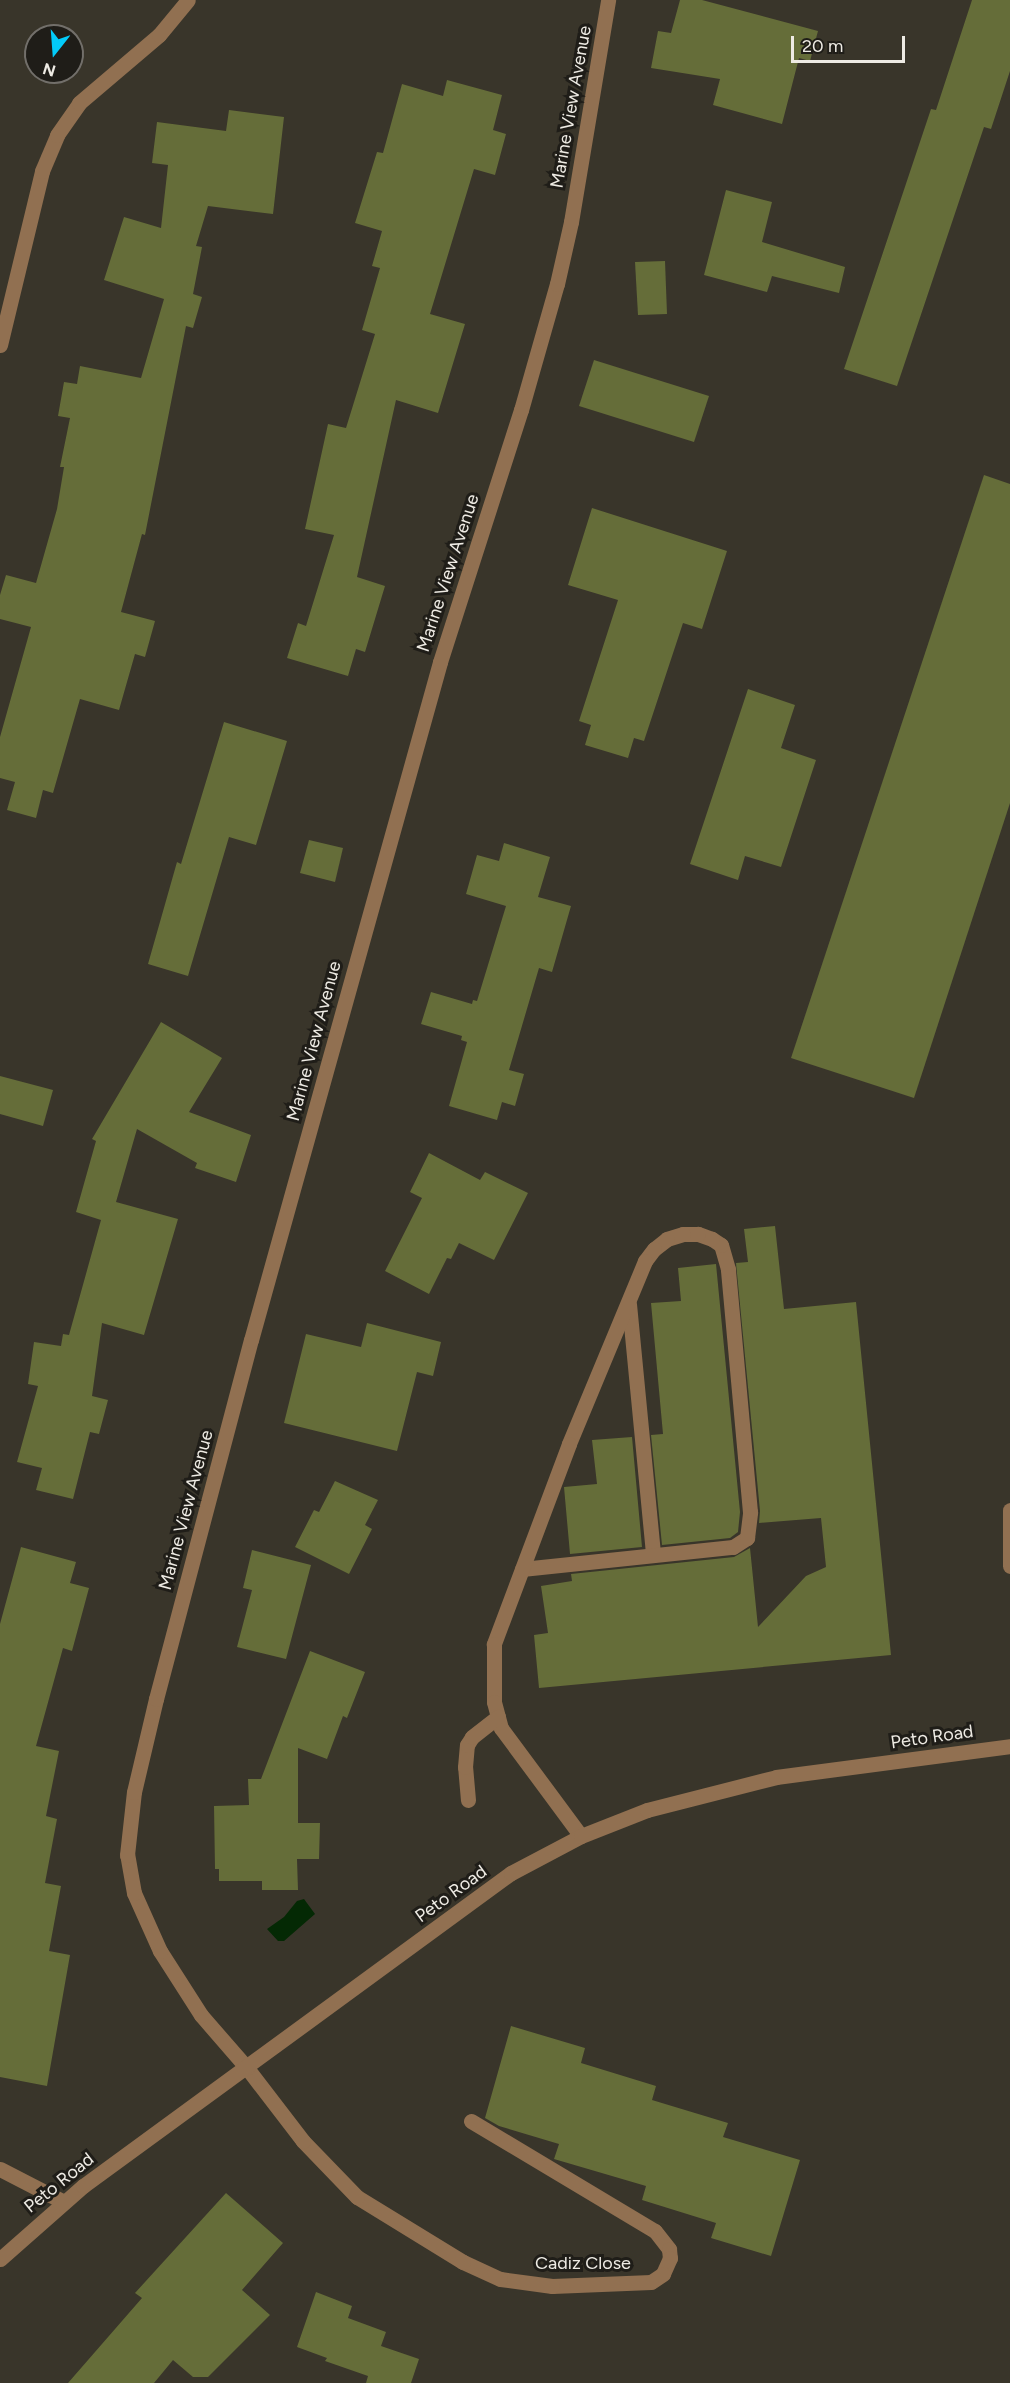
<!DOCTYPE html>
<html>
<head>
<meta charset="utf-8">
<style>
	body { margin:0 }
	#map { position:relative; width:1010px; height:2383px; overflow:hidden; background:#39352a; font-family:Figtree,sans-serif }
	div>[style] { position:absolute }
	.water>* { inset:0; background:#042904 }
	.building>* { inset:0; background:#656d39 }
	.minor>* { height:15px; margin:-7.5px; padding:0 7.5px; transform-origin:7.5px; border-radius:7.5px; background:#917051 }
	span { translate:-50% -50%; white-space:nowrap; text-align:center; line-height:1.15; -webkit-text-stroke:6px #1f1d18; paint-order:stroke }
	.street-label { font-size:18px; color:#eeebe4 }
	.north { position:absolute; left:24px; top:24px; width:60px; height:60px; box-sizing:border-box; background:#1f1d18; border:2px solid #726f6a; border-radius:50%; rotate:197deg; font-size:16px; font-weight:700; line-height:24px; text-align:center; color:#eeebe4 }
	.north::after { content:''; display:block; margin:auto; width:21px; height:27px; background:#03cbf9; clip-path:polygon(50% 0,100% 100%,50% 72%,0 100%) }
	.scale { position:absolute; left:791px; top:36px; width:114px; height:27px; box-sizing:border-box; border:3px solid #eeebe4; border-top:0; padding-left:8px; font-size:18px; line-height:21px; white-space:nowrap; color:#eeebe4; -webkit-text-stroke:4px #1f1d18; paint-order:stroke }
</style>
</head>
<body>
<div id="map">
	<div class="water">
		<i style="clip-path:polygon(304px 1899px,315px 1914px,284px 1941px,278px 1941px,267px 1929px,284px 1917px,297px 1901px)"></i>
	</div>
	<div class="building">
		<i style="clip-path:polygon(680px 0,702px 0,818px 31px,810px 61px,799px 58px,782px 124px,713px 105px,720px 79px,651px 68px,658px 31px,671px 33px)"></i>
		<i style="clip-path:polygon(972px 0,1010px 0,1010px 71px,991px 129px,984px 127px,897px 386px,844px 369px,931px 109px,936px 110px)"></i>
		<i style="clip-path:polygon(447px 80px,502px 95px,493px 130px,506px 134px,495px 175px,474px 169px,430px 314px,465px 324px,438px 413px,396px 400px,357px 577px,385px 586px,365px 652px,356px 649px,348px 676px,287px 658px,298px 623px,306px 626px,334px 535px,305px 529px,328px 424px,346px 428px,375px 334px,362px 330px,380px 268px,372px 266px,382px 231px,355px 223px,377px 152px,383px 153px,402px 84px,443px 96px)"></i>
		<i style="clip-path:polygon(229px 110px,284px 117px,273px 214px,208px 206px,196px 246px,202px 247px,193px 294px,202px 297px,193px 328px,186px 326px,145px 535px,142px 534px,121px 612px,155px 621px,145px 657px,135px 654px,119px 710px,80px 699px,53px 793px,43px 790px,36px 818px,7px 810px,15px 782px,0 778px,0 737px,31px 627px,0 619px,0 595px,6px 575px,36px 583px,57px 509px,64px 467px,60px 467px,70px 418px,58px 416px,64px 382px,77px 384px,80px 366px,141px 378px,164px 299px,104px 280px,124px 217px,161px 228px,168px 165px,152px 163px,157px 122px,226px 131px)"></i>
		<i style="clip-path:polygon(726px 190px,772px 202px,762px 242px,845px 267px,839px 293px,772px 276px,767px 292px,704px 275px)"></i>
		<i style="clip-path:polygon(665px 261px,667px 314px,638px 315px,635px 262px)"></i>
		<i style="clip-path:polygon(594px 360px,709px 396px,694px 442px,579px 406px)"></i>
		<i style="clip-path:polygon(984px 475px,1010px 484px,1010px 803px,914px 1098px,791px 1058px)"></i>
		<i style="clip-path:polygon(592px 508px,727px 551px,702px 629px,683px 623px,644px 741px,634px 738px,628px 758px,585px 745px,591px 725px,579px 721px,618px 600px,568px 585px)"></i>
		<i style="clip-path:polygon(748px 689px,795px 705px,781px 748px,816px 760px,781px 867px,745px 856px,738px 880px,690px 864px)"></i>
		<i style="clip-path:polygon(224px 722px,287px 741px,256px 845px,229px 837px,188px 976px,148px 964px,177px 862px,181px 864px)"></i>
		<i style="clip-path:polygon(309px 840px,343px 848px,335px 882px,300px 873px)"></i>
		<i style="clip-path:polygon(504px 843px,550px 857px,538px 897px,571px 906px,552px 972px,539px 968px,509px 1070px,524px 1074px,515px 1106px,502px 1102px,497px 1120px,449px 1106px,467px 1042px,461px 1040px,462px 1036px,421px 1024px,431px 992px,472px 1004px,473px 1000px,477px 1001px,506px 906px,466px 894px,477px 855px,499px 861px)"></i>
		<i style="clip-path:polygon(161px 1022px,222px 1058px,189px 1112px,251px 1135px,236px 1182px,195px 1168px,197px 1163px,137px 1129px,116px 1202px,178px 1219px,144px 1335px,102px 1323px,92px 1396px,108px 1400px,99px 1434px,90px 1432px,73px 1499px,36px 1490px,42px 1468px,17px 1462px,38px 1386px,28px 1384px,34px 1342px,61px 1346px,63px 1334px,69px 1335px,101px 1220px,76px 1212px,96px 1141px,92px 1139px)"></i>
		<i style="clip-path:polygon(0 1076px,53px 1090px,43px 1126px,0 1114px)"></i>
		<i style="clip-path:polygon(429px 1153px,480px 1180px,485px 1172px,528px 1193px,494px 1260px,459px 1243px,451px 1259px,447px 1258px,429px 1294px,385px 1271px,422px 1198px,410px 1192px)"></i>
		<i style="clip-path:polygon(775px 1226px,784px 1309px,856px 1302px,891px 1655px,539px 1688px,534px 1635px,548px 1633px,541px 1586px,572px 1581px,571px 1574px,734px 1557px,750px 1548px,758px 1627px,806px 1576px,826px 1567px,821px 1518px,759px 1523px,760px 1511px,736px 1263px,748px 1262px,744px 1229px)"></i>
		<i style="clip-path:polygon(716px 1264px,740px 1512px,738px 1532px,730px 1538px,662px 1545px,651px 1435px,663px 1434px,651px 1303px,681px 1301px,678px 1268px)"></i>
		<i style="clip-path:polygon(367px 1323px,441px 1342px,433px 1376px,417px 1372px,397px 1451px,284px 1423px,306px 1334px,361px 1347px)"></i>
		<i style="clip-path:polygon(632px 1437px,642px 1547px,570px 1554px,564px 1487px,597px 1484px,592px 1440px)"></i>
		<i style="clip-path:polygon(335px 1481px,378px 1500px,365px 1525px,372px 1529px,349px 1574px,295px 1547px,314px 1510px,319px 1512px)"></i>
		<i style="clip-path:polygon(21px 1547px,76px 1562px,70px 1583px,89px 1588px,72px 1651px,63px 1648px,36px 1746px,59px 1751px,46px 1816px,57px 1819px,45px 1883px,61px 1886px,49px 1951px,70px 1955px,47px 2086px,0 2077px,0 1624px)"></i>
		<i style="clip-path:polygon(252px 1550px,311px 1565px,286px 1659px,237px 1647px,252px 1590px,243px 1588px)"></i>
		<i style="clip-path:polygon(310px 1651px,365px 1672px,347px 1718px,343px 1716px,327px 1759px,298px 1748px,298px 1823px,320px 1823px,319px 1859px,297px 1859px,298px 1890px,262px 1890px,262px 1881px,219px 1881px,219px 1869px,215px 1869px,214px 1806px,249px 1805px,248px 1779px,261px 1779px)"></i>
		<i style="clip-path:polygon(511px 2026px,585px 2048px,581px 2063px,656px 2086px,652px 2100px,728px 2123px,723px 2137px,800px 2160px,771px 2256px,711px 2238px,716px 2223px,642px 2200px,646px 2186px,554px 2159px,559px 2144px,499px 2126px,485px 2118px)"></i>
		<i style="clip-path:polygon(226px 2193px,283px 2243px,242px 2290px,270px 2315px,208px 2377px,193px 2377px,173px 2360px,154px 2383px,68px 2383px,142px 2298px,135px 2293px)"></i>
		<i style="clip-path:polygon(316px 2292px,352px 2306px,348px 2318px,386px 2332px,381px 2346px,419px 2359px,411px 2383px,366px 2383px,368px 2376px,325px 2361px,327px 2358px,297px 2347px)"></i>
	</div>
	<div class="minor">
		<i style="left:0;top:345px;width:179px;rotate:-76.4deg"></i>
		<i style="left:42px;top:171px;width:39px;rotate:-67deg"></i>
		<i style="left:57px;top:135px;width:39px;rotate:-55deg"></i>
		<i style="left:79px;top:103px;width:105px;rotate:-40.4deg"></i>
		<i style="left:159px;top:35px;width:45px;rotate:-50.4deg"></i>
		<i style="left:629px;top:1304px;width:252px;rotate:84.5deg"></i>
		<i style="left:1010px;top:1510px;width:56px;rotate:90deg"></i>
		<i style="left:522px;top:1569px;width:212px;rotate:-6deg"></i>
		<i style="left:733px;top:1547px;width:17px;rotate:-33deg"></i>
		<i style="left:747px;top:1538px;width:26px;rotate:-83deg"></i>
		<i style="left:750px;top:1512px;width:244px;rotate:-95.2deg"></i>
		<i style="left:728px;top:1269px;width:25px;rotate:-106deg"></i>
		<i style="left:721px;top:1245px;width:11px;rotate:-146deg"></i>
		<i style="left:712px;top:1239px;width:15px;rotate:-160deg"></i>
		<i style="left:698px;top:1234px;width:15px;rotate:180deg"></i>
		<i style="left:683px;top:1234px;width:17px;rotate:163deg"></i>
		<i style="left:667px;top:1239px;width:16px;rotate:142deg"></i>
		<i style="left:654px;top:1249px;width:15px;rotate:127deg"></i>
		<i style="left:645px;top:1261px;width:198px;rotate:112.6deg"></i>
		<i style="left:569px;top:1444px;width:214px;rotate:110.6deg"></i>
		<i style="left:494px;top:1644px;width:58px;rotate:90deg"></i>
		<i style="left:494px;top:1702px;width:27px;rotate:75deg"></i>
		<i style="left:501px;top:1728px;width:134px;rotate:53.5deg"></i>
		<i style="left:468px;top:1800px;width:33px;rotate:-95deg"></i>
		<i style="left:465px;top:1767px;width:22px;rotate:-85deg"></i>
		<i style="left:467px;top:1745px;width:9px;rotate:-58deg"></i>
		<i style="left:472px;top:1737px;width:33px;rotate:-38deg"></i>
		<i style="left:471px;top:2121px;width:214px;rotate:30.9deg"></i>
		<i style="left:655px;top:2231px;width:23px;rotate:52deg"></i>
		<i style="left:669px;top:2249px;width:9px;rotate:84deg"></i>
		<i style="left:670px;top:2258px;width:17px;rotate:114deg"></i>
		<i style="left:663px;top:2274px;width:14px;rotate:146deg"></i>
		<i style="left:651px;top:2282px;width:99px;rotate:177.7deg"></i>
		<i style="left:552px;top:2286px;width:52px;rotate:-172.3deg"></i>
		<i style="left:500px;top:2279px;width:41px;rotate:-155.3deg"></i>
		<i style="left:463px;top:2262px;width:124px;rotate:-148.5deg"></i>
		<i style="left:357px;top:2197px;width:78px;rotate:-134deg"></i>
		<i style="left:303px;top:2141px;width:92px;rotate:-127.5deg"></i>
		<i style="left:247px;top:2068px;width:70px;rotate:-131deg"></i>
		<i style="left:201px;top:2015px;width:76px;rotate:-122.6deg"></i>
		<i style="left:160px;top:1951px;width:64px;rotate:-114.1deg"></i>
		<i style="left:134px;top:1893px;width:39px;rotate:-100deg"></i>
		<i style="left:127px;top:1855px;width:63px;rotate:-83.7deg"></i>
		<i style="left:134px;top:1792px;width:96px;rotate:-76.7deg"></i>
		<i style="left:156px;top:1699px;width:371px;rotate:-75.2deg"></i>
		<i style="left:251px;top:1340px;width:704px;rotate:-74.42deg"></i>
		<i style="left:440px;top:662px;width:265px;rotate:-72.2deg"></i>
		<i style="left:521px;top:410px;width:131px;rotate:-74.1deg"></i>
		<i style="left:557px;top:284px;width:64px;rotate:-77.3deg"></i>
		<i style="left:571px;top:222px;width:225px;rotate:-80.5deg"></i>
		<i style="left:0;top:2169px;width:72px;rotate:27.3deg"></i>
		<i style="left:0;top:2259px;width:111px;rotate:-41.3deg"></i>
		<i style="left:83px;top:2186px;width:530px;rotate:-36.18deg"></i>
		<i style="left:511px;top:1873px;width:79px;rotate:-27.9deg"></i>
		<i style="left:581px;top:1836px;width:71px;rotate:-21.5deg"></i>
		<i style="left:647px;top:1810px;width:133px;rotate:-14.3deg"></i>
		<i style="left:776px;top:1777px;width:236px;rotate:-7.5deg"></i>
	</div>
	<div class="street-label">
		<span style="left:571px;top:107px;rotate:-80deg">Marine View Avenue</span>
		<span style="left:448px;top:573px;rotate:-72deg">Marine View Avenue</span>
		<span style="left:314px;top:1041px;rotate:-75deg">Marine View Avenue</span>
		<span style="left:186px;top:1510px;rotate:-75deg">Marine View Avenue</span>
		<span style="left:932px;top:1737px;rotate:-8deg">Peto Road</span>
		<span style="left:451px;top:1894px;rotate:-36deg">Peto Road</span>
		<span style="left:59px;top:2183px;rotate:-39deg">Peto Road</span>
		<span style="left:583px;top:2263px">Cadiz Close</span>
	</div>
	<div class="north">N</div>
	<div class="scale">20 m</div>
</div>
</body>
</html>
